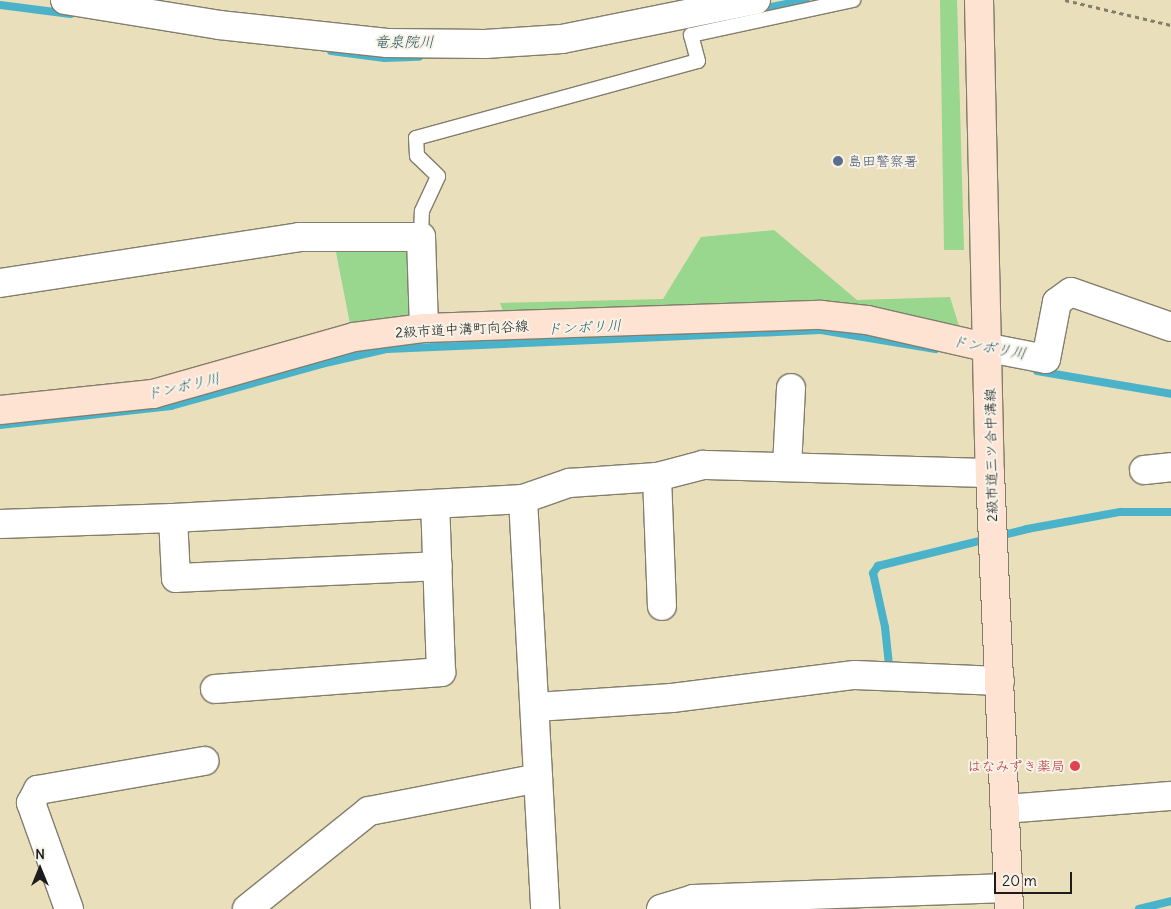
<!DOCTYPE html>
<html>
<head>
<meta charset="utf-8">
<style>
	body { margin:0 }
	#map { position:relative; width:1171px; height:909px; overflow:hidden; background:#e9dfbb; font-family:Delius,"Klee One",sans-serif }
	div>[style] { position:absolute }
	.green>* { inset:0; background:#98d78d }
	.stream>* { height:8px; margin:-4px; padding:0 4px; transform-origin:4px; border-radius:4px; background:#4bb3c9 }
	.path>* { height:3px; margin-top:-1.5px; transform-origin:0; background:repeating-linear-gradient(90deg,#827e6c 0 4px,transparent 0 8px) }
	.roads { filter:drop-shadow(1px 0 #827e6c) drop-shadow(-1px 0 #827e6c) drop-shadow(0 1px #827e6c) drop-shadow(0 -1px #827e6c) }
	.lane>* { height:14px; margin:-7px; padding:0 7px; transform-origin:7px; border-radius:7px; background:#fff }
	.street>* { height:28px; margin:-14px; padding:0 14px; transform-origin:14px; border-radius:14px; background:#fff }
	.secondary>* { height:28px; margin:-14px; padding:0 14px; transform-origin:14px; border-radius:14px; background:#fee3d2 }
	.dots>* { width:14px; height:14px; translate:-50% -50%; box-sizing:border-box; border:2px solid #f7f3e8; border-radius:50% }
	span { translate:-50% -50%; white-space:nowrap; text-align:center; line-height:1.15; -webkit-text-stroke:4px #f7f3e8; paint-order:stroke }
	.service-label { font-size:14px; color:#4e5e75 }
	.left { translate:0 -50%; text-align:left }
	.street-label { font-size:14px; color:#1c1c1c }
	.health-label { font-size:14px; color:#be3a42 }
	.right { translate:-100% -50%; text-align:right }
	.water-label { font-size:15px; color:#2f5861; font-style:italic }
	.north { position:absolute; left:15px; top:844px; width:50px; height:50px; -webkit-text-stroke:4px #f7f3e8; paint-order:stroke; rotate:0deg; font-size:14px; font-weight:700; line-height:20px; text-align:center; color:#1c1c1c }
	.north::after { content:''; display:block; margin:auto; width:18px; height:22px; background:#1c1c1c; clip-path:polygon(50% 0,100% 100%,50% 72%,0 100%) }
	.scale { position:absolute; left:994px; top:872px; width:78px; height:22px; box-sizing:border-box; border:2px solid #1c1c1c; border-top:0; padding-left:6px; font-size:15px; line-height:18px; white-space:nowrap; color:#1c1c1c; -webkit-text-stroke:4px #f7f3e8; paint-order:stroke }
</style>
</head>
<body>
<div id="map">
	<div class="green">
		<i style="clip-path:polygon(940px 0,957px 0,964px 250px,944px 250px)"></i>
		<i style="clip-path:polygon(774px 230px,857px 300px,950px 297px,959px 326px,864px 307px,503px 311px,500px 303px,663px 299px,701px 237px)"></i>
		<i style="clip-path:polygon(335px 247px,414px 250px,416px 313px,409px 322px,351px 329px)"></i>
	</div>
	<div class="stream">
		<i style="left:0;top:5px;width:71px;rotate:7.3deg"></i>
		<i style="left:756px;top:10px;width:51px;rotate:-11.3deg"></i>
		<i style="left:331px;top:51px;width:54px;rotate:7.4deg"></i>
		<i style="left:385px;top:58px;width:34px;rotate:-2deg"></i>
		<i style="left:1037px;top:371px;width:136px;rotate:9.7deg"></i>
		<i style="left:0;top:425px;width:172px;rotate:-6.3deg"></i>
		<i style="left:171px;top:406px;width:156px;rotate:-15.6deg"></i>
		<i style="left:321px;top:364px;width:68px;rotate:-12.8deg"></i>
		<i style="left:387px;top:349px;width:434px;rotate:-2.5deg"></i>
		<i style="left:821px;top:330px;width:116px;rotate:9.5deg"></i>
		<i style="left:889px;top:665px;width:38px;rotate:-96deg"></i>
		<i style="left:885px;top:627px;width:55px;rotate:-102.5deg"></i>
		<i style="left:873px;top:573px;width:9px;rotate:-54deg"></i>
		<i style="left:878px;top:566px;width:154px;rotate:-13.9deg"></i>
		<i style="left:1027px;top:529px;width:95px;rotate:-10.4deg"></i>
		<i style="left:1120px;top:512px;width:51px"></i>
		<i style="left:1139px;top:909px;width:33px;rotate:-14deg"></i>
	</div>
	<div class="path">
		<i style="left:1065px;top:0;width:109px;rotate:13.3deg"></i>
	</div>
	<div class="roads">
		<div class="lane">
			<i style="left:421px;top:237px;width:26px;rotate:-88deg"></i>
			<i style="left:422px;top:211px;width:38px;rotate:-65deg"></i>
			<i style="left:438px;top:176px;width:29px;rotate:-136deg"></i>
			<i style="left:417px;top:156px;width:18px;rotate:-93deg"></i>
			<i style="left:416px;top:138px;width:292px;rotate:-15.3deg"></i>
			<i style="left:698px;top:61px;width:27px;rotate:-105deg"></i>
			<i style="left:691px;top:35px;width:166px;rotate:-12.2deg"></i>
		</div>
		<div class="street">
			<i style="left:65px;top:0;width:156px;rotate:9.2deg"></i>
			<i style="left:219px;top:25px;width:169px;rotate:6.1deg"></i>
			<i style="left:387px;top:43px;width:98px;rotate:0.6deg"></i>
			<i style="left:485px;top:44px;width:77px;rotate:-3.7deg"></i>
			<i style="left:562px;top:39px;width:198px;rotate:-11.4deg"></i>
			<i style="left:0;top:283px;width:303px;rotate:-8.7deg"></i>
			<i style="left:299px;top:237px;width:122px"></i>
			<i style="left:421px;top:237px;width:91px;rotate:88.1deg"></i>
			<i style="left:989px;top:348px;width:58px;rotate:10.9deg"></i>
			<i style="left:1046px;top:359px;width:58px;rotate:-79.1deg"></i>
			<i style="left:1057px;top:302px;width:17px;rotate:-36deg"></i>
			<i style="left:1071px;top:292px;width:106px;rotate:19.3deg"></i>
			<i style="left:787px;top:467px;width:79px;rotate:-87.1deg"></i>
			<i style="left:1144px;top:470px;width:27px;rotate:-6deg"></i>
			<i style="left:657px;top:477px;width:129px;rotate:87.8deg"></i>
			<i style="left:523px;top:499px;width:411px;rotate:86.9deg"></i>
			<i style="left:173px;top:518px;width:60px;rotate:87.1deg"></i>
			<i style="left:176px;top:578px;width:262px;rotate:-2.6deg"></i>
			<i style="left:0;top:524px;width:173px;rotate:-2deg"></i>
			<i style="left:173px;top:518px;width:351px;rotate:-3.1deg"></i>
			<i style="left:523px;top:499px;width:49px;rotate:-19.2deg"></i>
			<i style="left:569px;top:483px;width:88px;rotate:-3.9deg"></i>
			<i style="left:657px;top:477px;width:48px;rotate:-14.6deg"></i>
			<i style="left:703px;top:465px;width:287px;rotate:1.6deg"></i>
			<i style="left:215px;top:689px;width:227px;rotate:-4.3deg"></i>
			<i style="left:441px;top:672px;width:168px;rotate:-92deg"></i>
			<i style="left:536px;top:707px;width:136px;rotate:-3.8deg"></i>
			<i style="left:672px;top:698px;width:184px;rotate:-7.2deg"></i>
			<i style="left:855px;top:675px;width:145px;rotate:2.4deg"></i>
			<i style="left:1005px;top:809px;width:167px;rotate:-4.5deg"></i>
			<i style="left:69px;top:909px;width:113px;rotate:-109.7deg"></i>
			<i style="left:31px;top:803px;width:15px;rotate:-62deg"></i>
			<i style="left:38px;top:790px;width:169px;rotate:-9.9deg"></i>
			<i style="left:247px;top:909px;width:156px;rotate:-38.8deg"></i>
			<i style="left:369px;top:811px;width:172px;rotate:-11deg"></i>
			<i style="left:661px;top:909px;width:34px;rotate:-17deg"></i>
			<i style="left:693px;top:899px;width:315px;rotate:-2deg"></i>
		</div>
		<div class="secondary">
			<i style="left:979px;top:0;width:473px;rotate:88.7deg"></i>
			<i style="left:990px;top:473px;width:436px;rotate:87.5deg"></i>
			<i style="left:0;top:410px;width:154px;rotate:-6deg"></i>
			<i style="left:153px;top:394px;width:209px;rotate:-15.8deg"></i>
			<i style="left:354px;top:337px;width:71px;rotate:-7.3deg"></i>
			<i style="left:424px;top:328px;width:397px;rotate:-1.9deg"></i>
			<i style="left:821px;top:315px;width:46px;rotate:6.2deg"></i>
			<i style="left:867px;top:320px;width:125px;rotate:12.9deg"></i>
		</div>
	</div>
	<div class="dots">
		<i style="left:838px;top:161px;background:#5c6f8a"></i>
		<i style="left:1075px;top:766px;background:#e0444e"></i>
	</div>
	<div class="service-label">
		<span class="left" style="left:848px;top:161px">島田警察署</span>
	</div>
	<div class="street-label">
		<span style="left:462px;top:329px;rotate:-3deg">2級市道中溝町向谷線</span>
		<span style="left:991px;top:455px;rotate:-91deg">2級市道三ツ合中溝線</span>
	</div>
	<div class="health-label">
		<span class="right" style="left:1065px;top:766px">はなみずき薬局</span>
	</div>
	<div class="water-label">
		<span style="left:404px;top:42px">竜泉院川</span>
		<span style="left:584px;top:327px;rotate:-3deg">ドンボリ川</span>
		<span style="left:989px;top:347px;rotate:10deg">ドンボリ川</span>
		<span style="left:183px;top:386px;rotate:-13deg">ドンボリ川</span>
	</div>
	<div class="north">N</div>
	<div class="scale">20 m</div>
</div>
</body>
</html>
